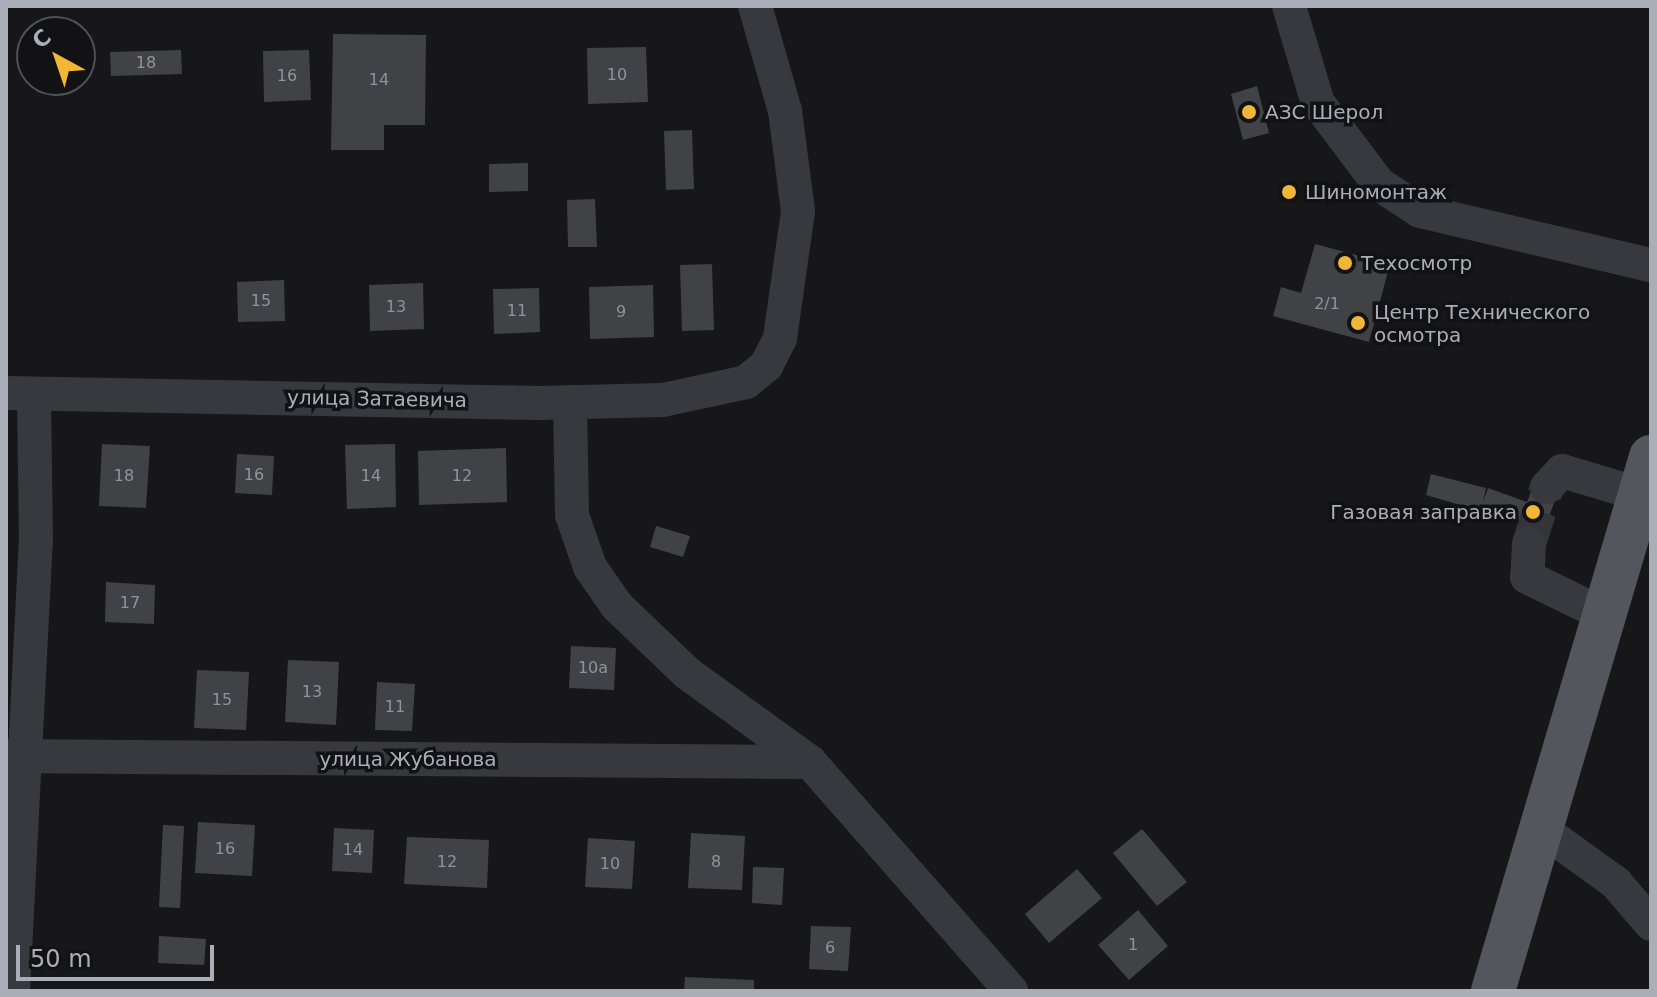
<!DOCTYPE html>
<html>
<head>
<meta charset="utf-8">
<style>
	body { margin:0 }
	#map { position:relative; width:1657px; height:997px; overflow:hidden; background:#171719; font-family:"DejaVu Sans",sans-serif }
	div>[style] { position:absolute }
	.building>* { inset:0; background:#414246 }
	.minor-tunnel>* { height:34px; margin-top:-17px; transform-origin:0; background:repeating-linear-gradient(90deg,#343539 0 34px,transparent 0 51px) }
	.minor>* { height:34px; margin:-17px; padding:0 17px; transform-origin:17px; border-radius:17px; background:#38393e }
	.major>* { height:44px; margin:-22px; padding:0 22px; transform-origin:22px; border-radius:22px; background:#54565d }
	.dots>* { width:22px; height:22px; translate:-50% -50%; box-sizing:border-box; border:4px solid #121214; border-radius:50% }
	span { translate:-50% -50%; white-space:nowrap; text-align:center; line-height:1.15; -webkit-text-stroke:7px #121214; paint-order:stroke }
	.number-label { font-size:16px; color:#8f939c }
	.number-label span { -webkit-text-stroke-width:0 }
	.poi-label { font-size:20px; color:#a9aeb9 }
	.left { translate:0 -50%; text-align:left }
	.right { translate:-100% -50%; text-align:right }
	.street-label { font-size:20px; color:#a9aeb9 }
	.frame { position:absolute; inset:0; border:8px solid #a9aeb9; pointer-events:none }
	.north { position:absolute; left:16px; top:16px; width:80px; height:80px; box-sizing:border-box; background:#121214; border:2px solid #4e5056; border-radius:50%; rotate:320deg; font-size:22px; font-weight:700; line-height:32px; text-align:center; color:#a9aeb9 }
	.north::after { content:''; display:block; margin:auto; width:28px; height:36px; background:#f2b636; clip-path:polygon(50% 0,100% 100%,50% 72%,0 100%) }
	.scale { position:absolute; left:16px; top:945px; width:198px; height:36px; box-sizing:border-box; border:4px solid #a9aeb9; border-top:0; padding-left:10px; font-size:24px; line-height:28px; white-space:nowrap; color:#a9aeb9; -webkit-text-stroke:6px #121214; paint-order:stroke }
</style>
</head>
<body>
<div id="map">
	<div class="building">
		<i style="clip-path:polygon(333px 34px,426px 35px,425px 125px,384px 125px,384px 150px,331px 150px)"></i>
		<i style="clip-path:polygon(646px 47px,648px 102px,588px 104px,587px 48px)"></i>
		<i style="clip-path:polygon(181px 50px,182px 74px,111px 76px,110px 52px)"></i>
		<i style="clip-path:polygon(309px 50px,311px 100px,264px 102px,263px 51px)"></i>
		<i style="clip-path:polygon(1257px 86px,1269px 133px,1243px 140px,1231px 94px)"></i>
		<i style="clip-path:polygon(692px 130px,694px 189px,666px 190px,664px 131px)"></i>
		<i style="clip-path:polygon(528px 163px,528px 191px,489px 192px,489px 164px)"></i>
		<i style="clip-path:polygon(595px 199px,597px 247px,568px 247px,567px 200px)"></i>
		<i style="clip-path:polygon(1315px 244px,1390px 264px,1369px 342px,1273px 316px,1281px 287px,1301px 293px)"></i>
		<i style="clip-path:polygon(712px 264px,714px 330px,682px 331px,680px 265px)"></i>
		<i style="clip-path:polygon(284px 280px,285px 321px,238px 322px,237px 282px)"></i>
		<i style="clip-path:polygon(423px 283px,424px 329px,370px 331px,369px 285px)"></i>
		<i style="clip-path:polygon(653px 285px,654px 337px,590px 339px,589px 287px)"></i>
		<i style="clip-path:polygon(539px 288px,540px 332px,494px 334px,493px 289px)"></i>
		<i style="clip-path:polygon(102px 444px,150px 446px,146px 508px,99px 506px)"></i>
		<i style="clip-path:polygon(395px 444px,396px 507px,347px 509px,345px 445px)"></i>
		<i style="clip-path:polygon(506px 448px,507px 502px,419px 505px,418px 451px)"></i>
		<i style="clip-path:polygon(237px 454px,274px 456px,272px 495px,235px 493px)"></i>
		<i style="clip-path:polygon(1431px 474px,1486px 488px,1483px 502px,1488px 488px,1527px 502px,1533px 486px,1557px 494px,1540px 543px,1517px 535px,1521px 523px,1426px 495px)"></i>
		<i style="clip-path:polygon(656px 526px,690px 536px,683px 557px,650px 547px)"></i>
		<i style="clip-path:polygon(106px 582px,155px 585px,154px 624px,105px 622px)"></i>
		<i style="clip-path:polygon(571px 646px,616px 648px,614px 690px,569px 688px)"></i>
		<i style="clip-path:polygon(288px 660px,339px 662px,336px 725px,285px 722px)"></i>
		<i style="clip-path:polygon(197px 670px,249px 672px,246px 730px,194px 728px)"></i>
		<i style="clip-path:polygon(377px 682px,415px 684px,412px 731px,375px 730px)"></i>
		<i style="clip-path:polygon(198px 822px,255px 825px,252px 876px,195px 873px)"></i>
		<i style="clip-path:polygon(163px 825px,184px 826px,180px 908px,159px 907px)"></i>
		<i style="clip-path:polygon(334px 828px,374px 830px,372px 873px,332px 871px)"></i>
		<i style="clip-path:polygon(1142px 829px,1187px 882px,1157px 906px,1113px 853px)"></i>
		<i style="clip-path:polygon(691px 833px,745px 836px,742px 890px,688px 888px)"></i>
		<i style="clip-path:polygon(407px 837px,489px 840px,487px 888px,404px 884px)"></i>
		<i style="clip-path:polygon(588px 838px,635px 841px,632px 889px,585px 887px)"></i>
		<i style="clip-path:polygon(753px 867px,784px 868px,782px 905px,752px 903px)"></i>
		<i style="clip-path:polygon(1077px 869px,1102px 898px,1049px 943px,1025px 914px)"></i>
		<i style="clip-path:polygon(1138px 910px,1168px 946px,1129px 980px,1098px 945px)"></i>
		<i style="clip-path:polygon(811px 926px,851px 927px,848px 971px,809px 969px)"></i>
		<i style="clip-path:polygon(159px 936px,206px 939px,204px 965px,158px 963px)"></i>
		<i style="clip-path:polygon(685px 977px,754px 980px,754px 991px,684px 991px)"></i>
	</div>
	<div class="minor-tunnel">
		<i style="left:1529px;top:544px;width:60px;rotate:-72.5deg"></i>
	</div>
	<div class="minor">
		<i style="left:1289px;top:6px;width:101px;rotate:73.4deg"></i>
		<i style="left:1318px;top:103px;width:101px;rotate:53deg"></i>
		<i style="left:1379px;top:184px;width:49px;rotate:33.4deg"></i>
		<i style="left:1420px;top:211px;width:237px;rotate:13.2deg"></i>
		<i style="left:6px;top:393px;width:534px;rotate:1.07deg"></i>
		<i style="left:540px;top:403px;width:123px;rotate:-1.4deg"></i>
		<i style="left:663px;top:400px;width:85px;rotate:-12.2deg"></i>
		<i style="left:746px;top:382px;width:26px;rotate:-39deg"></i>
		<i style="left:766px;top:366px;width:31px;rotate:-63deg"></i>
		<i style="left:780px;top:338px;width:128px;rotate:-81.9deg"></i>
		<i style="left:798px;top:211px;width:101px;rotate:-97.4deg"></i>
		<i style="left:785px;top:111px;width:109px;rotate:-105.9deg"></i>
		<i style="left:570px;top:402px;width:113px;rotate:89deg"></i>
		<i style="left:572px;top:515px;width:55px;rotate:70.9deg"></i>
		<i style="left:590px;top:567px;width:47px;rotate:55.3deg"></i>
		<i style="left:617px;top:606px;width:97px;rotate:43.7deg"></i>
		<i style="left:687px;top:673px;width:152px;rotate:35.9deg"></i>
		<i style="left:810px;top:762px;width:305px;rotate:48.7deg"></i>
		<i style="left:1547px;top:487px;width:22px;rotate:-47deg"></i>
		<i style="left:1562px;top:471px;width:80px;rotate:16.6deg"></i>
		<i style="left:1529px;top:544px;width:33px;rotate:93deg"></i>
		<i style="left:1527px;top:577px;width:85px;rotate:26deg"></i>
		<i style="left:6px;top:756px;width:804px;rotate:0.43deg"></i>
		<i style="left:1544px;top:831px;width:89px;rotate:35.8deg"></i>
		<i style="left:1616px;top:883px;width:54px;rotate:49.5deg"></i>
		<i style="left:13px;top:991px;width:450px;rotate:-87.1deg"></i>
		<i style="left:36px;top:542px;width:148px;rotate:-90.8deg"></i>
	</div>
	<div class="major">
		<i style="left:1493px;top:991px;width:557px;rotate:-73.52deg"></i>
	</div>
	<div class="dots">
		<i style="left:1249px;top:112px;background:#f2b636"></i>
		<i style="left:1289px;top:192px;background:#f2b636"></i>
		<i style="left:1345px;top:263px;background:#f2b636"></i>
		<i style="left:1358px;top:323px;background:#f2b636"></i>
		<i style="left:1533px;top:512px;background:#f2b636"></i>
	</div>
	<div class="number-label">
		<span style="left:146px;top:63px">18</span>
		<span style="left:617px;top:75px">10</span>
		<span style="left:287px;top:76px">16</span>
		<span style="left:379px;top:80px">14</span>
		<span style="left:261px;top:301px">15</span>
		<span style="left:1327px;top:304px">2/1</span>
		<span style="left:396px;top:307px">13</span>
		<span style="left:517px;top:311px">11</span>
		<span style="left:621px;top:312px">9</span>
		<span style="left:254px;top:475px">16</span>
		<span style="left:124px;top:476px">18</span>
		<span style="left:371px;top:476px">14</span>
		<span style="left:462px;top:476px">12</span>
		<span style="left:130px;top:603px">17</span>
		<span style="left:593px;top:668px">10а</span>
		<span style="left:312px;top:692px">13</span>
		<span style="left:222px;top:700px">15</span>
		<span style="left:395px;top:707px">11</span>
		<span style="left:225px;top:849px">16</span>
		<span style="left:353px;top:850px">14</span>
		<span style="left:447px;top:862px">12</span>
		<span style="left:716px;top:862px">8</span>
		<span style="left:610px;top:864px">10</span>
		<span style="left:1133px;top:945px">1</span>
		<span style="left:830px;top:948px">6</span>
	</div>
	<div class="poi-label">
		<span class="left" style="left:1265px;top:112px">АЗС Шерол</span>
		<span class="left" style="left:1305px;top:192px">Шиномонтаж</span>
		<span class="left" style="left:1361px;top:263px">Техосмотр</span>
		<span class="left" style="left:1374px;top:324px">Центр Технического<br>осмотра</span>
		<span class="right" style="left:1517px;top:512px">Газовая заправка</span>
	</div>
	<div class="street-label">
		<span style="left:377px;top:399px;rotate:1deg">улица Затаевича</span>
		<span style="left:408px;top:759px">улица Жубанова</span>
	</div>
	<div class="frame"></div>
	<div class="north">С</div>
	<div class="scale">50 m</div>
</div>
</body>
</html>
